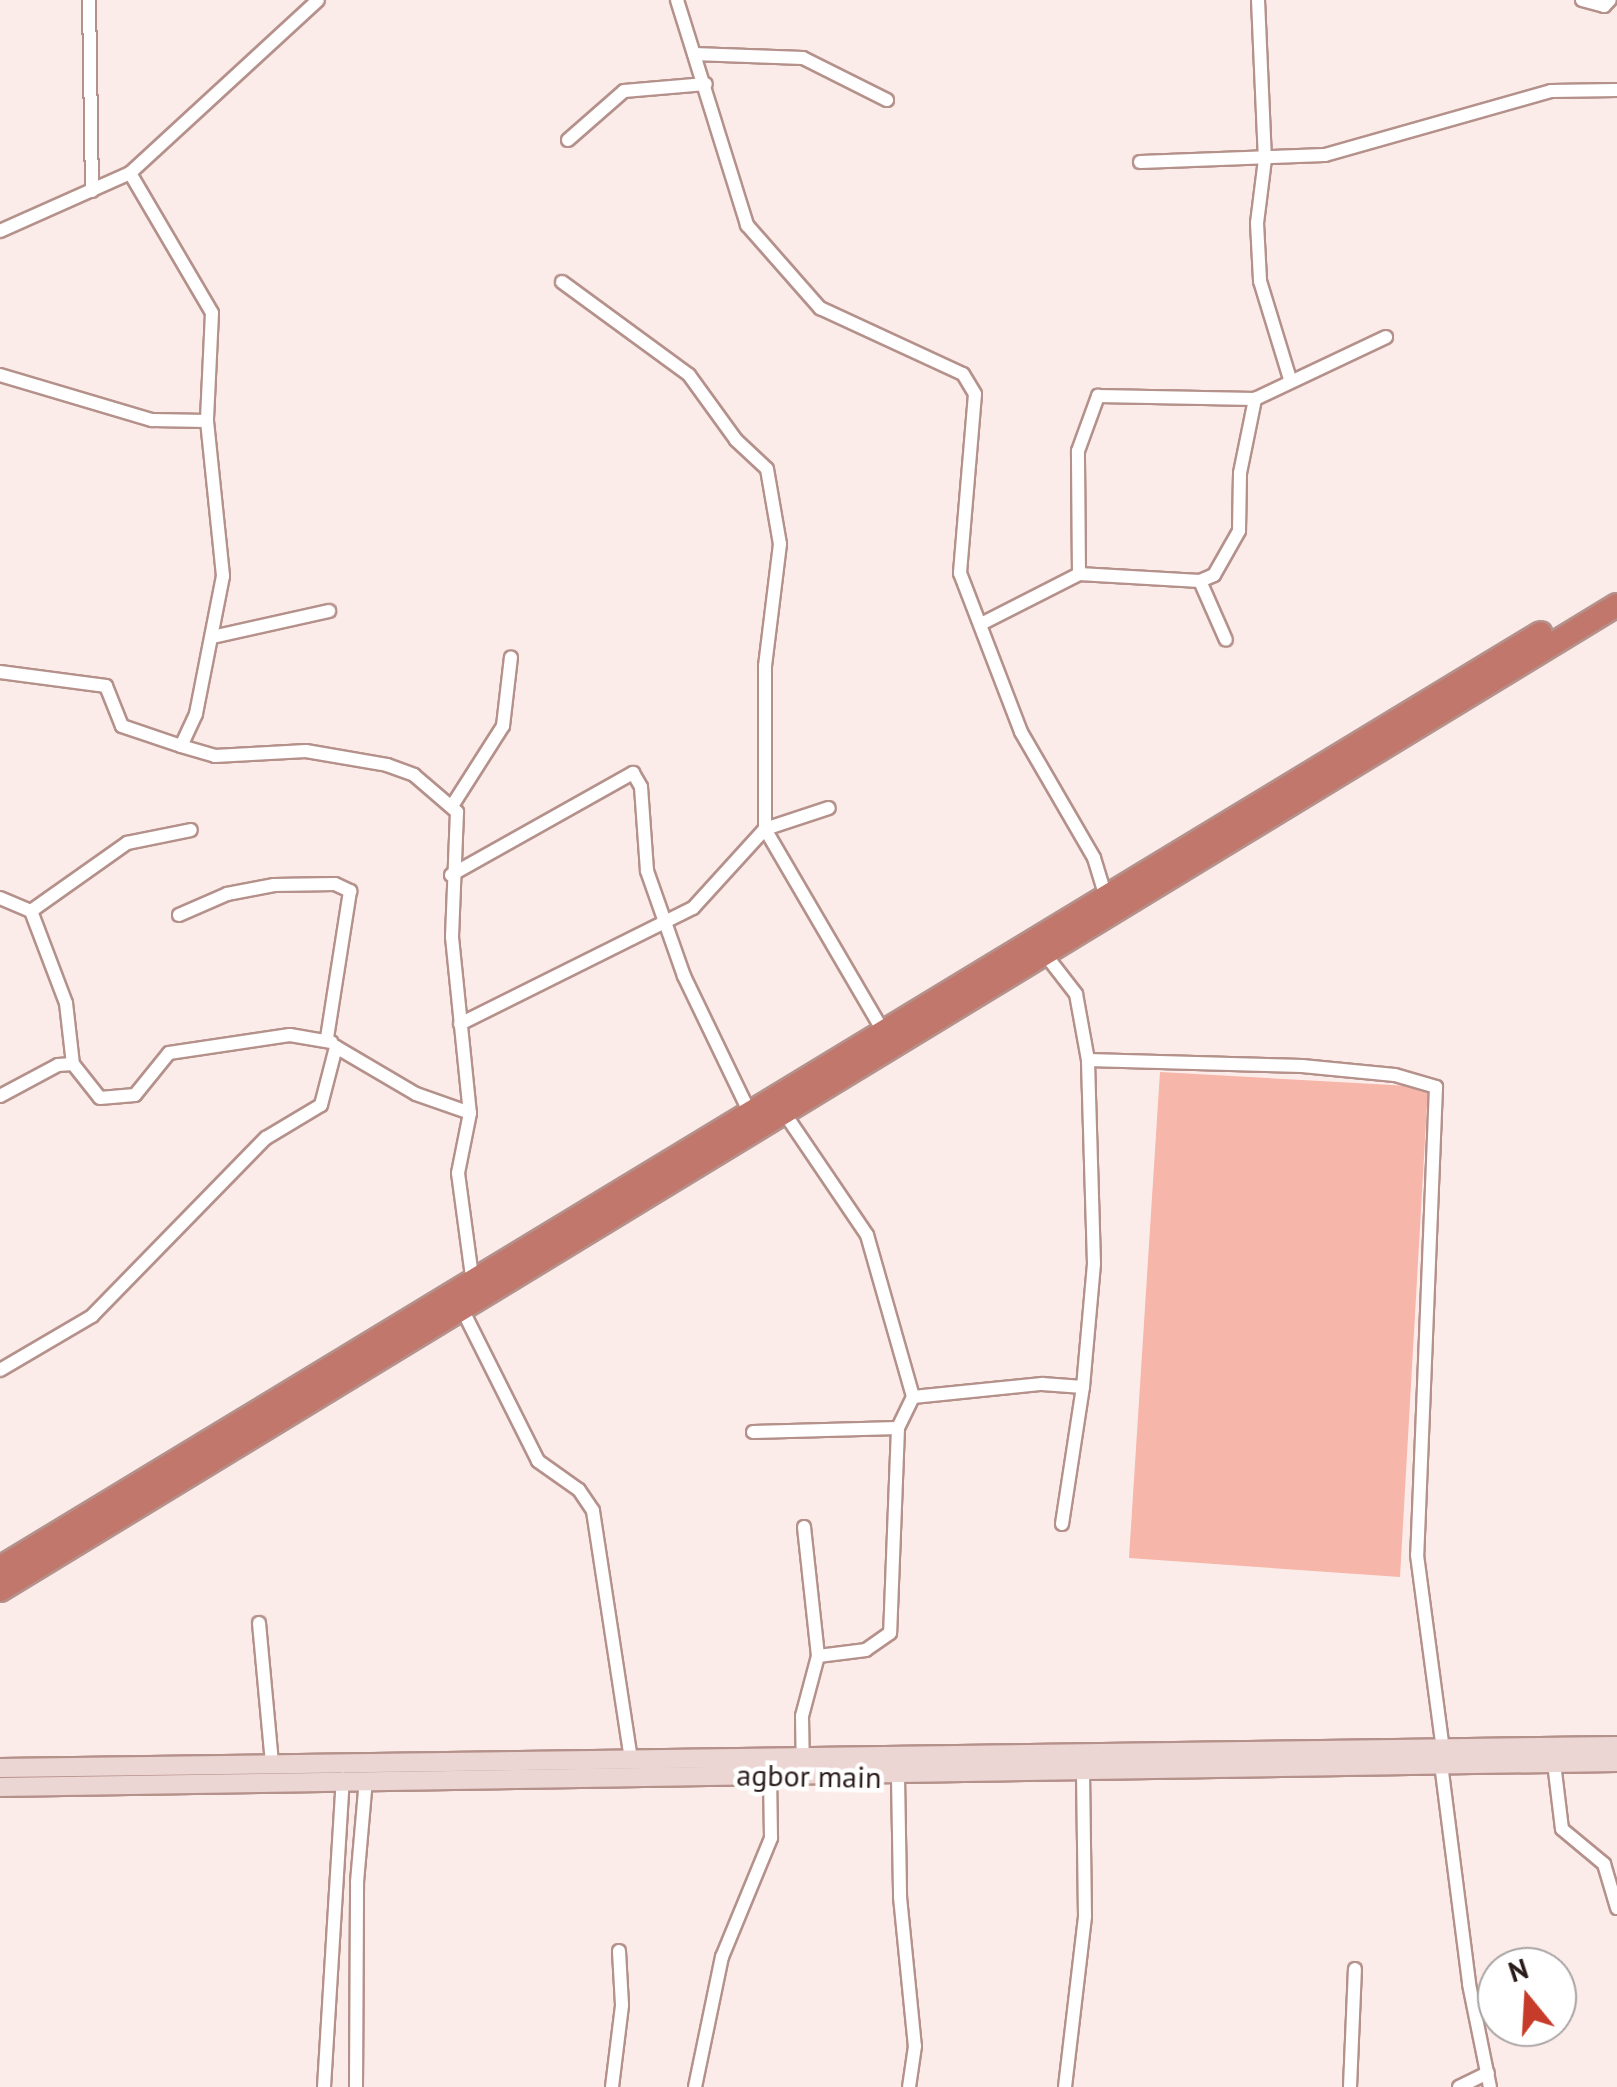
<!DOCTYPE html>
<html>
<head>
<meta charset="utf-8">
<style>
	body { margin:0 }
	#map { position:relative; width:1617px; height:2087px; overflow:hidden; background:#fcece9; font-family:"PT Sans",sans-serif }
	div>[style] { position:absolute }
	.green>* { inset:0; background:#f6b6aa }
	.roads { filter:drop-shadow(2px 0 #b5918b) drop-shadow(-2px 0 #b5918b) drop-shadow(0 2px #b5918b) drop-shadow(0 -2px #b5918b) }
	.street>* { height:12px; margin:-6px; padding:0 6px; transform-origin:6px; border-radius:6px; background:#fff }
	.secondary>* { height:18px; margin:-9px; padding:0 9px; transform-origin:9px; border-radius:9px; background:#ecd6d3 }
	.highway>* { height:22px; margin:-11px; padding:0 11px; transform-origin:11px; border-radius:11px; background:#c1776b }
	span { translate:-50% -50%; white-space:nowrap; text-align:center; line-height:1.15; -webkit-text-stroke:9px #fff; paint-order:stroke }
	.street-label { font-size:30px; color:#291b19 }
	.north { position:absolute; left:1477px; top:1947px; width:100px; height:100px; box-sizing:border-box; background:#fff; border:2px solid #a9a4a3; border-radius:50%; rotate:342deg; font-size:28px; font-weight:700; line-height:40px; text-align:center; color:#291b19 }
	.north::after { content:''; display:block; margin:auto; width:35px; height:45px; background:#c73b2a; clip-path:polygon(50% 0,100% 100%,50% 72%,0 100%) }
</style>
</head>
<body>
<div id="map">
	<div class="green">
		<i style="clip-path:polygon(1160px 1072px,1428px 1087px,1400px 1577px,1129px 1558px)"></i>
	</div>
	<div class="roads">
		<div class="street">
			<i style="left:89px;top:0;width:191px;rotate:89.1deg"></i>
			<i style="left:677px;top:0;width:236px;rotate:72.7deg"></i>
			<i style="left:747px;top:225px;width:111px;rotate:48.7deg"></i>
			<i style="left:820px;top:308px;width:157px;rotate:24.8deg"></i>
			<i style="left:963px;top:374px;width:23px;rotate:59deg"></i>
			<i style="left:975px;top:394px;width:180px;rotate:94.8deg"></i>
			<i style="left:960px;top:573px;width:170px;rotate:69deg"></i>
			<i style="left:1021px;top:732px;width:146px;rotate:59.9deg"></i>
			<i style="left:1094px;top:858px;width:39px;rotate:73deg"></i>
			<i style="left:1258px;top:0;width:159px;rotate:87.5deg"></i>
			<i style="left:1265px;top:159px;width:64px;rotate:97.1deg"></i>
			<i style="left:1257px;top:223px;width:58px;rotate:87deg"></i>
			<i style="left:1260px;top:281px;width:102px;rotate:73deg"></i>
			<i style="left:1582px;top:0;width:23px;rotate:15deg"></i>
			<i style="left:1604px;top:6px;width:8px;rotate:-45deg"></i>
			<i style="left:694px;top:54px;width:109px;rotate:2.1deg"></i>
			<i style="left:803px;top:58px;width:94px;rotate:26.6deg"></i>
			<i style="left:568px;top:140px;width:74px;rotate:-41.2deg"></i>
			<i style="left:624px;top:91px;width:82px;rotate:-4.9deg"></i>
			<i style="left:1140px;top:162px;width:185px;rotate:-2.2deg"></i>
			<i style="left:1325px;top:155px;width:235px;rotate:-15.8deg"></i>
			<i style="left:1551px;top:91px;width:66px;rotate:-0.9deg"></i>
			<i style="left:130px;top:173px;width:162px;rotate:59.6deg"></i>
			<i style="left:212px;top:313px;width:108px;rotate:92.7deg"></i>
			<i style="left:207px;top:421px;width:156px;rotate:84.1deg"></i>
			<i style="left:223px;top:576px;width:141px;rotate:101.1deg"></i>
			<i style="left:196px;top:714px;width:35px;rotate:115deg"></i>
			<i style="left:181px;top:746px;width:35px;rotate:16deg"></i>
			<i style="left:215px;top:756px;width:91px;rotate:-3.1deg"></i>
			<i style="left:306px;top:751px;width:82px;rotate:9.8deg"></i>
			<i style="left:387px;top:765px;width:29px;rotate:20deg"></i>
			<i style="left:414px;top:775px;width:57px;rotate:40.7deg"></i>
			<i style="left:457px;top:812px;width:125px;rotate:92.3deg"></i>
			<i style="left:452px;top:937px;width:177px;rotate:84.2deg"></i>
			<i style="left:470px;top:1113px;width:61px;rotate:101.3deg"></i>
			<i style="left:458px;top:1173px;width:105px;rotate:82.3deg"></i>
			<i style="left:0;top:231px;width:142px;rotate:-24deg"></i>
			<i style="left:130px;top:173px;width:255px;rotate:-42.6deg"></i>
			<i style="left:562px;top:282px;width:157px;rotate:36.2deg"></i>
			<i style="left:689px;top:375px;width:80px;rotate:54.1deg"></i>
			<i style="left:736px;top:440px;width:42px;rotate:43.1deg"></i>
			<i style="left:767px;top:469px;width:76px;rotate:80.2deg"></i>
			<i style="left:780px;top:544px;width:123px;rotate:97deg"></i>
			<i style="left:765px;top:666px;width:163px;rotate:90deg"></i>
			<i style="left:765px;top:829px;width:234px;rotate:59.7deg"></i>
			<i style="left:0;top:375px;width:159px;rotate:16.5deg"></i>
			<i style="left:152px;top:420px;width:55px;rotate:1deg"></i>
			<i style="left:1079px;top:574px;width:123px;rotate:-90.5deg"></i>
			<i style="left:1078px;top:451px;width:59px;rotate:-70deg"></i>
			<i style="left:1098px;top:396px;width:157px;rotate:1.1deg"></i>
			<i style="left:1255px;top:399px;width:145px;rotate:-25.3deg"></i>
			<i style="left:1200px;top:581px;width:64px;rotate:66.2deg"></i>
			<i style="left:981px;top:624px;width:110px;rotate:-27deg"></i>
			<i style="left:1079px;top:574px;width:121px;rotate:3.3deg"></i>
			<i style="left:1200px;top:581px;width:15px;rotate:-23deg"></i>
			<i style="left:1214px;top:575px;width:51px;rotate:-60.4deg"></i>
			<i style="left:1239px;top:531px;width:58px;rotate:-89deg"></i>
			<i style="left:1240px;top:473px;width:76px;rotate:-78.5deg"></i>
			<i style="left:212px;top:637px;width:120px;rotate:-12.5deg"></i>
			<i style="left:0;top:672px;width:107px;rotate:7.5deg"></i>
			<i style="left:106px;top:686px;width:43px;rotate:68.2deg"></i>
			<i style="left:122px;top:726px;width:62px;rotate:18.7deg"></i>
			<i style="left:452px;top:806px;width:95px;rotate:-57.5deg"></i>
			<i style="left:503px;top:726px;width:69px;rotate:-83.4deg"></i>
			<i style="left:451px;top:875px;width:209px;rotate:-29.3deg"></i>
			<i style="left:633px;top:773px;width:16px;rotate:60deg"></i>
			<i style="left:641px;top:787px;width:84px;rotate:85.9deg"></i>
			<i style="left:647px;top:871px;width:111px;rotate:70.6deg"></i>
			<i style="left:684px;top:976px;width:150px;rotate:64.3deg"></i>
			<i style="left:0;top:898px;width:34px;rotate:23deg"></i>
			<i style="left:31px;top:911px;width:98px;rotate:69.2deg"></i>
			<i style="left:66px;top:1003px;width:61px;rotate:83.5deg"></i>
			<i style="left:73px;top:1064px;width:15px;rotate:176deg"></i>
			<i style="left:58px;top:1065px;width:66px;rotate:151.9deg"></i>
			<i style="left:31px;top:911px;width:118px;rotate:-35.3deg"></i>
			<i style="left:127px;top:843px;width:65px;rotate:-11.5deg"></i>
			<i style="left:179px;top:915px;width:52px;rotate:-23.6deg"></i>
			<i style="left:227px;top:894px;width:48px;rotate:-10.8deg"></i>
			<i style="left:274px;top:885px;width:61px;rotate:-0.9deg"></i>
			<i style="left:335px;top:884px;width:17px;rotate:25deg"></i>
			<i style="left:350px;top:891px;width:149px;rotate:98.9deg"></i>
			<i style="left:460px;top:1024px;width:260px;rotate:-26.5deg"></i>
			<i style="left:693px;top:908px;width:107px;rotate:-47.7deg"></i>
			<i style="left:765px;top:829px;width:67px;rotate:-18.2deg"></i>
			<i style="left:1088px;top:1060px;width:214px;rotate:1.6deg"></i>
			<i style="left:1302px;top:1066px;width:93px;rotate:5.5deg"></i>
			<i style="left:1395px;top:1075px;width:43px;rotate:16.3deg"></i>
			<i style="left:1436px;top:1087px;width:468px;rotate:92.3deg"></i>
			<i style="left:1417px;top:1555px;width:196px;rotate:82.4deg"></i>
			<i style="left:73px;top:1064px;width:43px;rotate:51.5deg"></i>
			<i style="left:100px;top:1098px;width:35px;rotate:-5deg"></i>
			<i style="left:135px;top:1095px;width:54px;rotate:-51deg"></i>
			<i style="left:169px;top:1053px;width:122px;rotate:-8.5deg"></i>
			<i style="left:290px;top:1035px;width:42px;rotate:9.7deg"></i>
			<i style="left:781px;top:1108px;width:153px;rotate:55.9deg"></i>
			<i style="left:867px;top:1235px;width:168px;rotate:74.1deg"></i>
			<i style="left:913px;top:1397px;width:34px;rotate:116deg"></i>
			<i style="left:898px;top:1428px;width:205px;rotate:92.2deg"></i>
			<i style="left:890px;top:1633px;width:29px;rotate:145deg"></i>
			<i style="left:866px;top:1650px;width:48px;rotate:172.9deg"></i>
			<i style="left:818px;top:1656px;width:62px;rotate:104.9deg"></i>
			<i style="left:802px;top:1716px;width:39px;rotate:89deg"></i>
			<i style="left:462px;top:1309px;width:170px;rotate:63.4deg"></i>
			<i style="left:538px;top:1461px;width:50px;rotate:35.3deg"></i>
			<i style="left:579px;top:1490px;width:25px;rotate:56deg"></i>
			<i style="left:593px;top:1511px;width:251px;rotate:81.3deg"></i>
			<i style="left:0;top:1370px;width:107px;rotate:-30.4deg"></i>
			<i style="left:92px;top:1316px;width:249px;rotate:-45.7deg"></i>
			<i style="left:266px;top:1138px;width:64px;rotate:-31deg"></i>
			<i style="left:321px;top:1105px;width:60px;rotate:-75.5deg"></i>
			<i style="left:336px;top:1047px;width:93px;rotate:30.4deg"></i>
			<i style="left:416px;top:1094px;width:57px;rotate:19.4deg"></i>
			<i style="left:913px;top:1397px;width:130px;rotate:-5.8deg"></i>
			<i style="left:1042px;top:1384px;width:41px;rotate:4.2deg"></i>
			<i style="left:1083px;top:1387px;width:123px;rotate:-84.9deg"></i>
			<i style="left:1094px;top:1264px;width:204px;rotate:-91.7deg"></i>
			<i style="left:1088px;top:1060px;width:67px;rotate:-100.3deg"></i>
			<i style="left:1076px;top:994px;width:51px;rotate:-127.8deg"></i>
			<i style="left:753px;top:1432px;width:145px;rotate:-1.6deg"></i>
			<i style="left:1062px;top:1524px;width:139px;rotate:-81.3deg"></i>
			<i style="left:804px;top:1527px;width:130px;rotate:83.8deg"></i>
			<i style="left:259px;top:1623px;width:141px;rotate:84.7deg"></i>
			<i style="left:1554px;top:1763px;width:66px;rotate:83.1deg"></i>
			<i style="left:1562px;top:1829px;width:55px;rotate:39.8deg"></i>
			<i style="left:1604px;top:1864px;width:46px;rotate:73.5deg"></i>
			<i style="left:1441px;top:1764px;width:222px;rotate:82.7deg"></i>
			<i style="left:1469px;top:1984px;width:105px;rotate:78.5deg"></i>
			<i style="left:898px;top:1777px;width:120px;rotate:89deg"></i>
			<i style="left:900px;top:1897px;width:150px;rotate:84.3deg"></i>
			<i style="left:915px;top:2046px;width:41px;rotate:98.3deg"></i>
			<i style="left:324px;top:2087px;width:309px;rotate:-86.5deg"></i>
			<i style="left:356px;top:2087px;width:205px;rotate:-89.7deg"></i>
			<i style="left:357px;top:1882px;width:103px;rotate:-85deg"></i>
			<i style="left:612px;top:2087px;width:83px;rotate:-83deg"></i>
			<i style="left:622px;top:2005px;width:54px;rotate:-93.2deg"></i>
			<i style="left:695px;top:2087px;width:133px;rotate:-78.3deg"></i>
			<i style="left:722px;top:1957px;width:129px;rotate:-67.6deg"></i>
			<i style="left:771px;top:1838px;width:63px;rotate:-90.9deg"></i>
			<i style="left:1065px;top:2087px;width:172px;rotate:-83.3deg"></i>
			<i style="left:1085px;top:1916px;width:144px;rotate:-90.8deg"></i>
			<i style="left:1350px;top:2087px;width:118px;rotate:-87.6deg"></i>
			<i style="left:1459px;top:2087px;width:32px;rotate:-26deg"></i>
		</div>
		<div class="secondary">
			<i style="left:0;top:1768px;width:1617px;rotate:-0.78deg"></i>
			<i style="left:0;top:1787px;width:1617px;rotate:-0.89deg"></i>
		</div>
		<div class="highway">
			<i style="left:0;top:1568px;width:1802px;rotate:-31.25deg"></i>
			<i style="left:0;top:1590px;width:1893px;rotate:-31.35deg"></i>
		</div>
	</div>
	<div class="street-label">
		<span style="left:809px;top:1776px;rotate:1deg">agbor main</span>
	</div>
	<div class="north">N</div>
</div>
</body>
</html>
